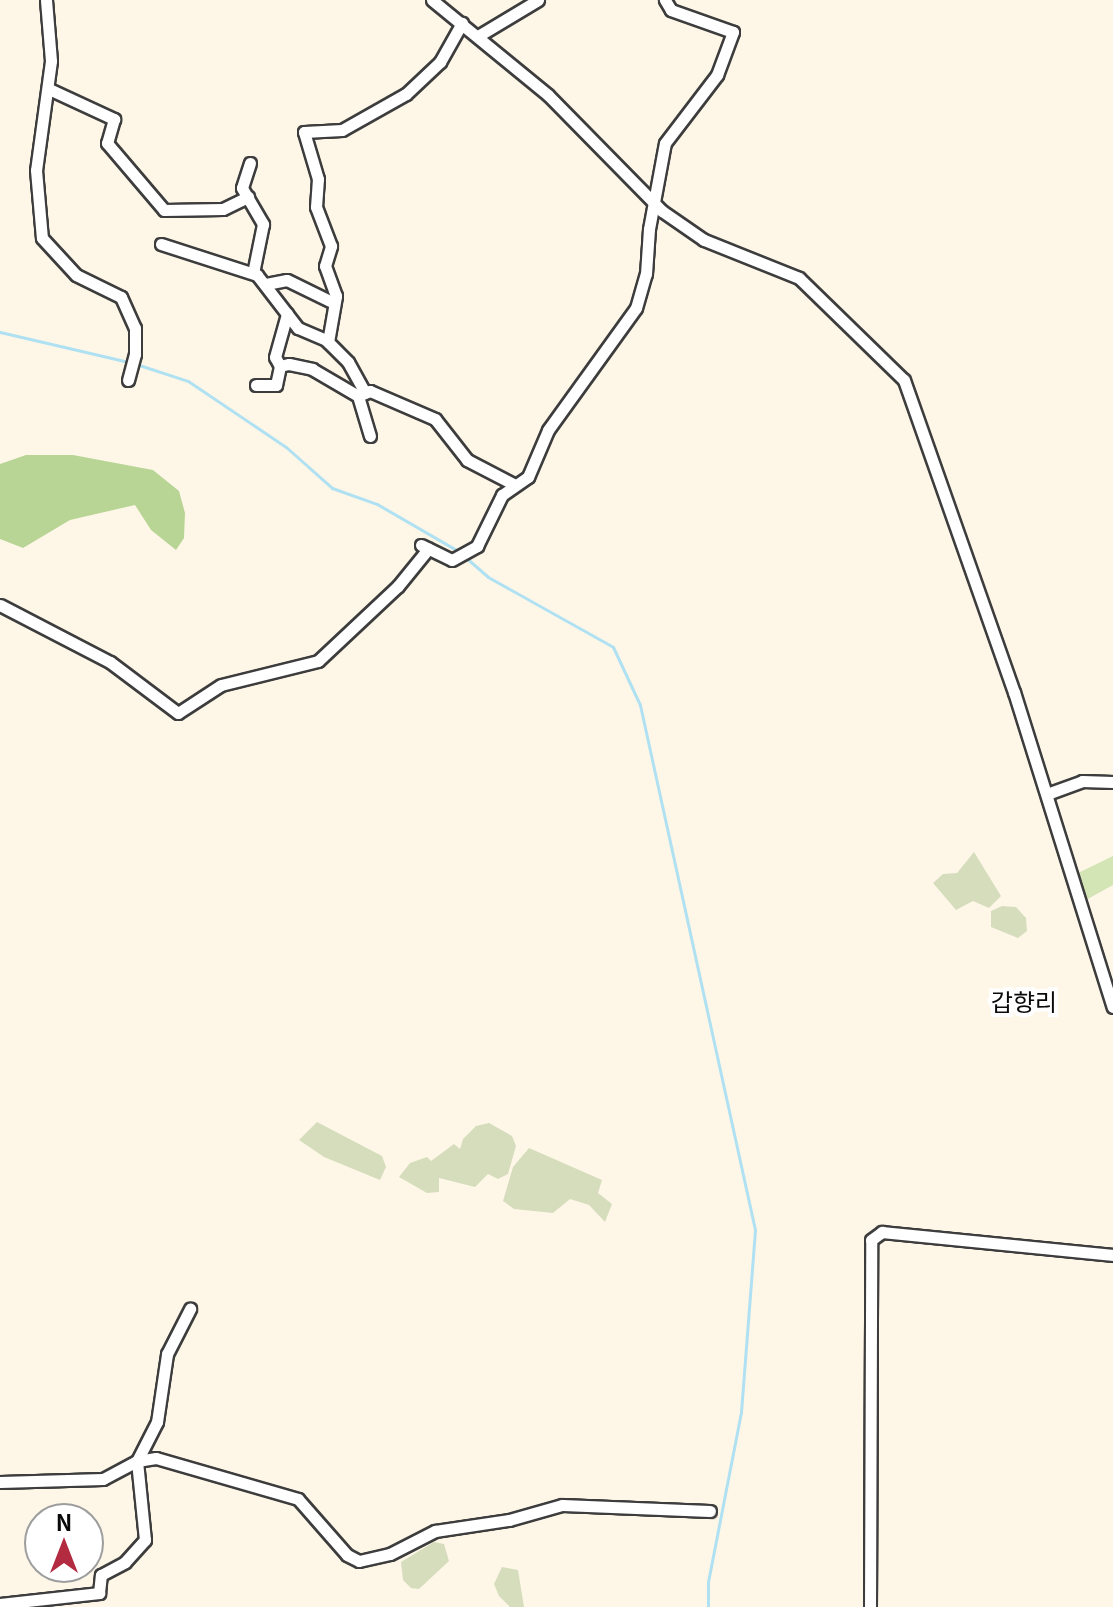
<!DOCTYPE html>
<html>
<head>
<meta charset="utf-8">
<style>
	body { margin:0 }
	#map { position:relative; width:1113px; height:1607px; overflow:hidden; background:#fef7e8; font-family:Georgia,"Noto Sans KR",serif }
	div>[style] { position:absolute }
	.green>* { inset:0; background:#d3e5b5 }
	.forest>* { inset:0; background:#b9d595 }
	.cemetery>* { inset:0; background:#d6ddbc }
	.stream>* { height:3px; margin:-1.5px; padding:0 1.5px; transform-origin:1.5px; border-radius:1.5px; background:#b0e1f2 }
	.roads { filter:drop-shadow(2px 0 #3d3d3d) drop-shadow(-2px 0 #3d3d3d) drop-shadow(0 2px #3d3d3d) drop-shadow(0 -2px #3d3d3d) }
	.minor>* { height:11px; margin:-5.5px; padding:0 5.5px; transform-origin:5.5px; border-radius:5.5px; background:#fff }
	span { translate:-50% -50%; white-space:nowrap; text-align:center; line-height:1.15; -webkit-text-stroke:8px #fff; paint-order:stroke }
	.quarter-label { font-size:24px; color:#0a0a0a }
	.north { position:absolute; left:24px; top:1503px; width:80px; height:80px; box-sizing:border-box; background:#fff; border:2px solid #9d9d9d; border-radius:50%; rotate:0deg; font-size:22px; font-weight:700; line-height:32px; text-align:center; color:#0a0a0a }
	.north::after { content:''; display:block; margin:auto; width:28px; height:36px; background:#b22b40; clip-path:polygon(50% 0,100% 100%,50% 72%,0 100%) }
</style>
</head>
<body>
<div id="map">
	<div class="green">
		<i style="clip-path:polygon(1113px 856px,1113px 885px,1086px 900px,1078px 873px)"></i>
	</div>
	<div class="forest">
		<i style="clip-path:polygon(26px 455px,73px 455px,153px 470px,179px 491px,185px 513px,184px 538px,176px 550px,151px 530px,135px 505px,70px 520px,23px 548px,0 539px,0 464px)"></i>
	</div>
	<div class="cemetery">
		<i style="clip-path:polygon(974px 852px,1001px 896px,989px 908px,973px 901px,956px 910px,933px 883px,943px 874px,957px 873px)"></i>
		<i style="clip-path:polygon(1002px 906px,1016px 907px,1026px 918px,1027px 931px,1018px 938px,991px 927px,991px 911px)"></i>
		<i style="clip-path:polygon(317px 1122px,382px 1156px,386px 1167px,380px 1180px,324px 1157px,299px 1140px)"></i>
		<i style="clip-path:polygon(489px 1123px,512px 1136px,516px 1146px,508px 1174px,498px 1179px,488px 1174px,475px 1187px,439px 1178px,439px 1192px,427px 1193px,399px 1177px,410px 1163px,427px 1157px,431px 1161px,454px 1144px,460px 1149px,463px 1139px,476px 1126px)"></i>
		<i style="clip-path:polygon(529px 1148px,602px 1180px,598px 1193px,612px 1204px,605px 1222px,589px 1205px,570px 1199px,553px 1213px,514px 1209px,503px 1201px,513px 1167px)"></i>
		<i style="clip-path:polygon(434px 1542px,444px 1544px,449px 1561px,419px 1589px,411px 1588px,403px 1580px,401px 1562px)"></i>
		<i style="clip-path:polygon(502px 1567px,518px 1570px,524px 1607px,510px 1607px,499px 1596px,494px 1584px)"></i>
	</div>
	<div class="stream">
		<i style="left:0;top:332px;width:132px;rotate:13.1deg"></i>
		<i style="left:136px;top:364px;width:55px;rotate:18.1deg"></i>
		<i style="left:188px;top:381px;width:118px;rotate:34deg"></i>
		<i style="left:286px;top:447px;width:62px;rotate:41.7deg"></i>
		<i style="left:332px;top:488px;width:48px;rotate:19.6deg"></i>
		<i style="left:377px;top:504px;width:94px;rotate:30.1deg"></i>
		<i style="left:464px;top:556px;width:32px;rotate:41deg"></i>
		<i style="left:488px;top:577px;width:143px;rotate:29.2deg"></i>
		<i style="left:613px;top:647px;width:64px;rotate:65deg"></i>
		<i style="left:640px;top:705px;width:537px;rotate:77.64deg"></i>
		<i style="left:755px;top:1230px;width:183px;rotate:94.4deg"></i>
		<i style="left:741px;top:1412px;width:172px;rotate:101deg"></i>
		<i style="left:708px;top:1581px;width:26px;rotate:90deg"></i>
	</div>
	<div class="roads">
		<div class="minor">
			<i style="left:46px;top:0;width:61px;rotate:85.3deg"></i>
			<i style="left:51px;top:61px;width:110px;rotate:97.8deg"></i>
			<i style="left:36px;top:170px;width:68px;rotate:85deg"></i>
			<i style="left:42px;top:238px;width:50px;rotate:47.4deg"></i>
			<i style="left:76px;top:275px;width:50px;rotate:26.1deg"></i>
			<i style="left:121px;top:297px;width:34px;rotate:66deg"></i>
			<i style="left:135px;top:328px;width:26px;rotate:90deg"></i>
			<i style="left:135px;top:354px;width:27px;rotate:105deg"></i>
			<i style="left:432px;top:0;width:150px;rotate:39.3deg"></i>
			<i style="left:548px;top:95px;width:163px;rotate:45.5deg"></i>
			<i style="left:662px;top:211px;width:51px;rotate:34.6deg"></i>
			<i style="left:704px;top:240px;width:102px;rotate:21.8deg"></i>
			<i style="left:799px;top:278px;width:146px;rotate:44.2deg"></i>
			<i style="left:904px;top:380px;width:331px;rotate:70.6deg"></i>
			<i style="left:1014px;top:692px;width:330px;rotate:72.6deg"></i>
			<i style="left:478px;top:36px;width:70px;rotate:-31deg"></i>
			<i style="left:49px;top:89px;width:72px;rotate:24.8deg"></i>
			<i style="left:114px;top:119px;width:25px;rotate:106deg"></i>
			<i style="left:107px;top:143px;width:88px;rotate:49.6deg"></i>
			<i style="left:164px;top:210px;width:59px;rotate:-1deg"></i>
			<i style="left:223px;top:209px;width:28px;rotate:-26deg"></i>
			<i style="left:250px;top:163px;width:26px;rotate:108deg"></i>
			<i style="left:242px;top:188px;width:42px;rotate:59.7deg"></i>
			<i style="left:263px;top:224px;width:50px;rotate:101.5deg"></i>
			<i style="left:161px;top:244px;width:101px;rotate:17.9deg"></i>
			<i style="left:257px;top:275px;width:67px;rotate:52.3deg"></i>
			<i style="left:298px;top:328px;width:30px;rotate:23deg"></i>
			<i style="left:326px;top:340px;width:31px;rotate:45deg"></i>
			<i style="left:348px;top:362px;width:35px;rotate:61deg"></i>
			<i style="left:266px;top:284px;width:21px;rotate:-11deg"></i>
			<i style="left:287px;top:280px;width:52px;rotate:26.1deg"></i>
			<i style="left:328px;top:342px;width:47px;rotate:-80.1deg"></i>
			<i style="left:336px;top:296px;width:32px;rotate:-110deg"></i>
			<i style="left:325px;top:266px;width:21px;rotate:-73deg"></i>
			<i style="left:331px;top:246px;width:42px;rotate:-111deg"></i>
			<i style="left:316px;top:207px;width:28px;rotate:-86deg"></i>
			<i style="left:318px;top:179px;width:49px;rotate:-106.6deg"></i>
			<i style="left:304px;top:132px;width:38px;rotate:-3deg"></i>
			<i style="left:342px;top:130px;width:73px;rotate:-29.4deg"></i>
			<i style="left:406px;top:94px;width:47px;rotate:-43.3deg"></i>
			<i style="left:440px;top:62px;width:45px;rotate:-60.6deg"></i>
			<i style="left:280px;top:366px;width:10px;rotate:-119deg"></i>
			<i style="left:275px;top:357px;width:45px;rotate:-74.4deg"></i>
			<i style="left:256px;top:385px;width:20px"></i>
			<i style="left:276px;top:385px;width:19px;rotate:-78deg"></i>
			<i style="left:280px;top:366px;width:9px;rotate:-13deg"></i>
			<i style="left:289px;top:364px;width:24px;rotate:12deg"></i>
			<i style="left:312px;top:369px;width:53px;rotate:30.4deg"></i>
			<i style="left:370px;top:436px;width:42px;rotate:-106.7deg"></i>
			<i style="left:358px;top:396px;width:13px;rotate:-23deg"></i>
			<i style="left:370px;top:391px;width:71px;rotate:23.3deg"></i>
			<i style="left:435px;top:419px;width:52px;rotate:52deg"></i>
			<i style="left:467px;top:460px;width:54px;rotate:27.5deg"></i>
			<i style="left:421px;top:545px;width:34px;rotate:26deg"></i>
			<i style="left:452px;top:560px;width:29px;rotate:-29deg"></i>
			<i style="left:477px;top:546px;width:57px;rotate:-63.9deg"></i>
			<i style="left:502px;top:495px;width:32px;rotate:-35deg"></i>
			<i style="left:528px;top:477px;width:51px;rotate:-66.9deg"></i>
			<i style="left:548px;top:430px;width:150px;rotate:-54.2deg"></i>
			<i style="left:636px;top:308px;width:35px;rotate:-74deg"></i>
			<i style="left:646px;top:274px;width:45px;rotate:-86.2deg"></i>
			<i style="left:649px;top:229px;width:87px;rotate:-79.5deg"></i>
			<i style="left:665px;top:143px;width:86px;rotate:-52.6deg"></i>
			<i style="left:717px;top:75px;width:46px;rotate:-69.6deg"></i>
			<i style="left:733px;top:32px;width:66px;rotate:-160.5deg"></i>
			<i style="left:671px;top:10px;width:12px;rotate:-121deg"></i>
			<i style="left:0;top:605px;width:124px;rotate:27.4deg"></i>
			<i style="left:110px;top:662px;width:85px;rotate:36.9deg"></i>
			<i style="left:178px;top:713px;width:51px;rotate:-33.1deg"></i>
			<i style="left:221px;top:685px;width:100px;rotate:-13.9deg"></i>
			<i style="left:318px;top:661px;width:110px;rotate:-43.2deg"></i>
			<i style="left:398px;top:586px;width:48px;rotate:-51deg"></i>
			<i style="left:1047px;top:794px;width:37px;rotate:-20deg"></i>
			<i style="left:1082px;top:781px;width:31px;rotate:2deg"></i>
			<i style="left:0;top:1482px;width:103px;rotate:-1.7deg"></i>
			<i style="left:103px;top:1479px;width:38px;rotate:-28deg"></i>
			<i style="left:137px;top:1461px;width:44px;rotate:-62.9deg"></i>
			<i style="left:157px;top:1422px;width:69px;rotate:-81.6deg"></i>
			<i style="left:167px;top:1354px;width:51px;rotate:-62.9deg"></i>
			<i style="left:0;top:1604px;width:100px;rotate:-6.3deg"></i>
			<i style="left:99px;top:1593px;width:18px;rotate:-84deg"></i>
			<i style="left:101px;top:1575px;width:27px;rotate:-28deg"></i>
			<i style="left:125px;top:1562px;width:30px;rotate:-48deg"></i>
			<i style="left:145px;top:1540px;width:79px;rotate:-95.8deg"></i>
			<i style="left:137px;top:1461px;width:19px;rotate:-9deg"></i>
			<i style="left:156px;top:1458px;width:148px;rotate:16.1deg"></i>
			<i style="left:298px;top:1499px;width:74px;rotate:48.8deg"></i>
			<i style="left:347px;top:1555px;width:13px;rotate:27deg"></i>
			<i style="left:359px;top:1561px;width:32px;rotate:-13deg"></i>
			<i style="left:390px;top:1554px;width:51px;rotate:-27.1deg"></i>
			<i style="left:435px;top:1531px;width:75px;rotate:-8.5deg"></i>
			<i style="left:509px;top:1520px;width:55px;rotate:-15.8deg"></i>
			<i style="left:562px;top:1505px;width:148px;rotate:2.3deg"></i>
			<i style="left:870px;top:1607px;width:367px;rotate:-89.8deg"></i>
			<i style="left:871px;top:1240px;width:14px;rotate:-36deg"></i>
			<i style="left:882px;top:1232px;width:232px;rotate:5.7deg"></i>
		</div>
	</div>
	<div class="quarter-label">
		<span style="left:1024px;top:1001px">갑향리</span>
	</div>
	<div class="north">N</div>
</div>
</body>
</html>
